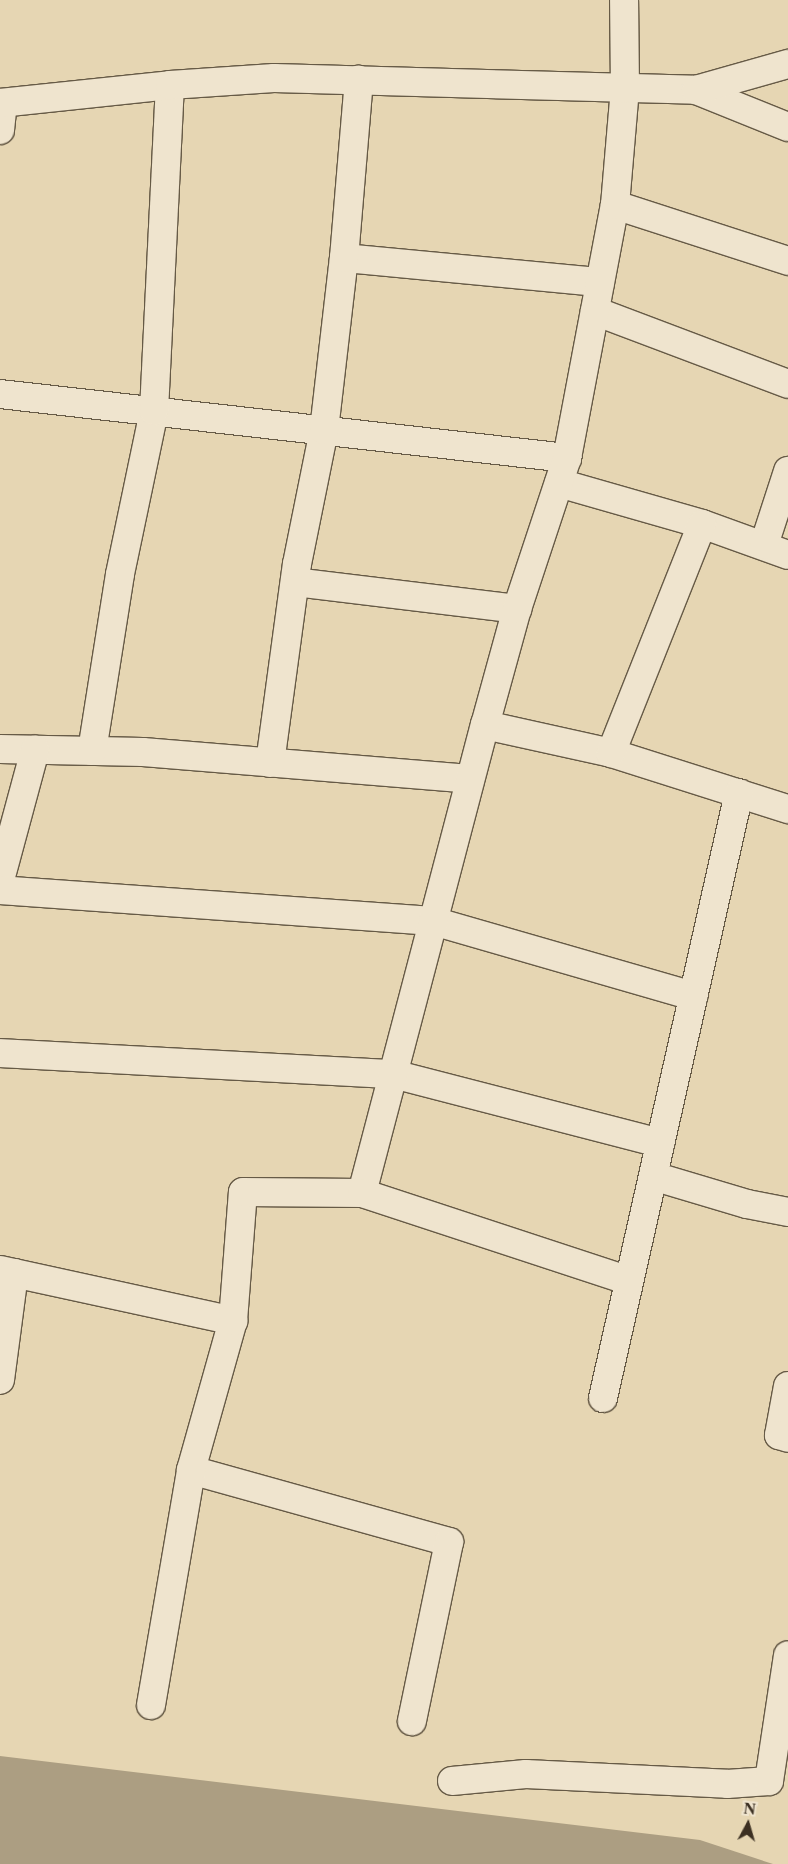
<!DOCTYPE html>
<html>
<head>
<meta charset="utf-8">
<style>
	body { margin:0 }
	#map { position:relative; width:788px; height:1864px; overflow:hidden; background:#e6d6b3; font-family:"Libre Caslon Text",serif }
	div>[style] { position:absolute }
	.water>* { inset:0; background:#ac9e82 }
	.roads { filter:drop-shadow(1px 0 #665a46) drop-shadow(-1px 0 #665a46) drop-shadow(0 1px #665a46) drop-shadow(0 -1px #665a46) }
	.street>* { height:28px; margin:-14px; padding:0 14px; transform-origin:14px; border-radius:14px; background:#efe4ce }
	.secondary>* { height:28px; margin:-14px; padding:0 14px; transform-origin:14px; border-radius:14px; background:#efe4ce }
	span { translate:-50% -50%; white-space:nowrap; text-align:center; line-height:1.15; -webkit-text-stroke:4.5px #efe4ce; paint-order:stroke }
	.north { position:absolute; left:723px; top:1799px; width:50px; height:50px; -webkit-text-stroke:4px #efe4ce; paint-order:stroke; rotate:6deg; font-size:14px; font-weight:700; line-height:20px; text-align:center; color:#3c3022 }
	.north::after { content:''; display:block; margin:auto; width:18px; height:22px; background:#3c3022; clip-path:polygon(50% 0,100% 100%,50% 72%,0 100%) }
</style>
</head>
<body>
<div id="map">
	<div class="water">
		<i style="clip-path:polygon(0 1756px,700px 1840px,773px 1864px,0 1864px)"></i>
	</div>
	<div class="roads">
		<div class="street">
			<i style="left:0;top:130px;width:27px;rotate:-84deg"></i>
			<i style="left:615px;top:205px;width:182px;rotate:17.9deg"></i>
			<i style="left:344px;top:258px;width:257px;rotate:5.4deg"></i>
			<i style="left:595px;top:311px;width:206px;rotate:20.7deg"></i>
			<i style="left:0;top:394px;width:571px;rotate:6.44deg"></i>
			<i style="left:559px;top:483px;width:149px;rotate:16deg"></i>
			<i style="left:702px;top:524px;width:91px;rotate:19.8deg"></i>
			<i style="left:764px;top:545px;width:78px;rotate:-72deg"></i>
			<i style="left:295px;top:582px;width:224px;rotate:6.9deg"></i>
			<i style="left:485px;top:725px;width:129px;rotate:12.5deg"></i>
			<i style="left:611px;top:753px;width:186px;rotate:17.6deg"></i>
			<i style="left:0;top:749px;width:143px;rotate:1.2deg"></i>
			<i style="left:143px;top:752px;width:328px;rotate:4.7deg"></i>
			<i style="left:92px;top:751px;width:179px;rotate:-81deg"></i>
			<i style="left:120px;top:574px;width:167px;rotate:-78.2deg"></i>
			<i style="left:154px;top:411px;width:326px;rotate:-87.2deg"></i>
			<i style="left:611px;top:753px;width:246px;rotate:-68.3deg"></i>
			<i style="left:270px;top:763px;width:201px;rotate:-82.3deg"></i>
			<i style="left:297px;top:564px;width:137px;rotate:-78.6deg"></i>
			<i style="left:324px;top:430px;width:173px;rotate:-83.4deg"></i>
			<i style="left:344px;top:258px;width:179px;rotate:-85.2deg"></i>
			<i style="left:0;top:880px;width:135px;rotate:-74.9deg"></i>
			<i style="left:0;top:890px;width:434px;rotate:4.1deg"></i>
			<i style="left:433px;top:921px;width:271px;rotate:16.1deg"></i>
			<i style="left:0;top:1053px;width:394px;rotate:3.1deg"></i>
			<i style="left:393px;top:1074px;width:276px;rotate:14.5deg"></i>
			<i style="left:653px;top:1176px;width:98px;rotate:16.6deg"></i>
			<i style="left:747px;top:1204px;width:42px;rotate:11deg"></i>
			<i style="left:362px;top:1193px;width:484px;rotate:-75.3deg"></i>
			<i style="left:485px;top:725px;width:120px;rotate:-74.6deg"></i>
			<i style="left:517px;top:609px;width:159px;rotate:-71.7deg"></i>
			<i style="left:567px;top:458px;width:258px;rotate:-79.3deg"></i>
			<i style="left:615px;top:205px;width:116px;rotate:-85.1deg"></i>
			<i style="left:625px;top:89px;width:89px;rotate:-90.6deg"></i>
			<i style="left:0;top:1270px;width:239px;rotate:12.3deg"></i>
			<i style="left:0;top:1380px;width:108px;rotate:-82.5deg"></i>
			<i style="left:788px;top:1386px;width:50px;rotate:100.4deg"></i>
			<i style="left:779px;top:1435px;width:9px;rotate:18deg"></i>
			<i style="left:603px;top:1398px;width:620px;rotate:-77.33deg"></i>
			<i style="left:191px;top:1470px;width:268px;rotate:15.6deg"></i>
			<i style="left:449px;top:1542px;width:183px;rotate:101.7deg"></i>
			<i style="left:151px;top:1705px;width:238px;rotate:-80.3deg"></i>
			<i style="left:191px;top:1470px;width:155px;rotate:-74.3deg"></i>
			<i style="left:233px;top:1321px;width:129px;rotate:-85.6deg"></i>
			<i style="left:243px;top:1192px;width:119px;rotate:0.5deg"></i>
			<i style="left:362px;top:1193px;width:281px;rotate:18.2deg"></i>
			<i style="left:452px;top:1781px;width:74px;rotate:-5.4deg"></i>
			<i style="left:526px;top:1774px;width:201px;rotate:2.8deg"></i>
			<i style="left:727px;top:1784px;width:42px;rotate:-4.1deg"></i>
			<i style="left:769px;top:1781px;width:127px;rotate:-81.4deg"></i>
		</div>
		<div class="secondary">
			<i style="left:696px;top:90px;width:99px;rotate:21.9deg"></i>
			<i style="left:0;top:103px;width:171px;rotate:-6deg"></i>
			<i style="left:170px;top:85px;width:104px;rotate:-3.9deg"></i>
			<i style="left:274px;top:78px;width:422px;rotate:1.6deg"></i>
			<i style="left:696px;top:90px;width:96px;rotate:-15.8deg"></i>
		</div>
	</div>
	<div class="north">N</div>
</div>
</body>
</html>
